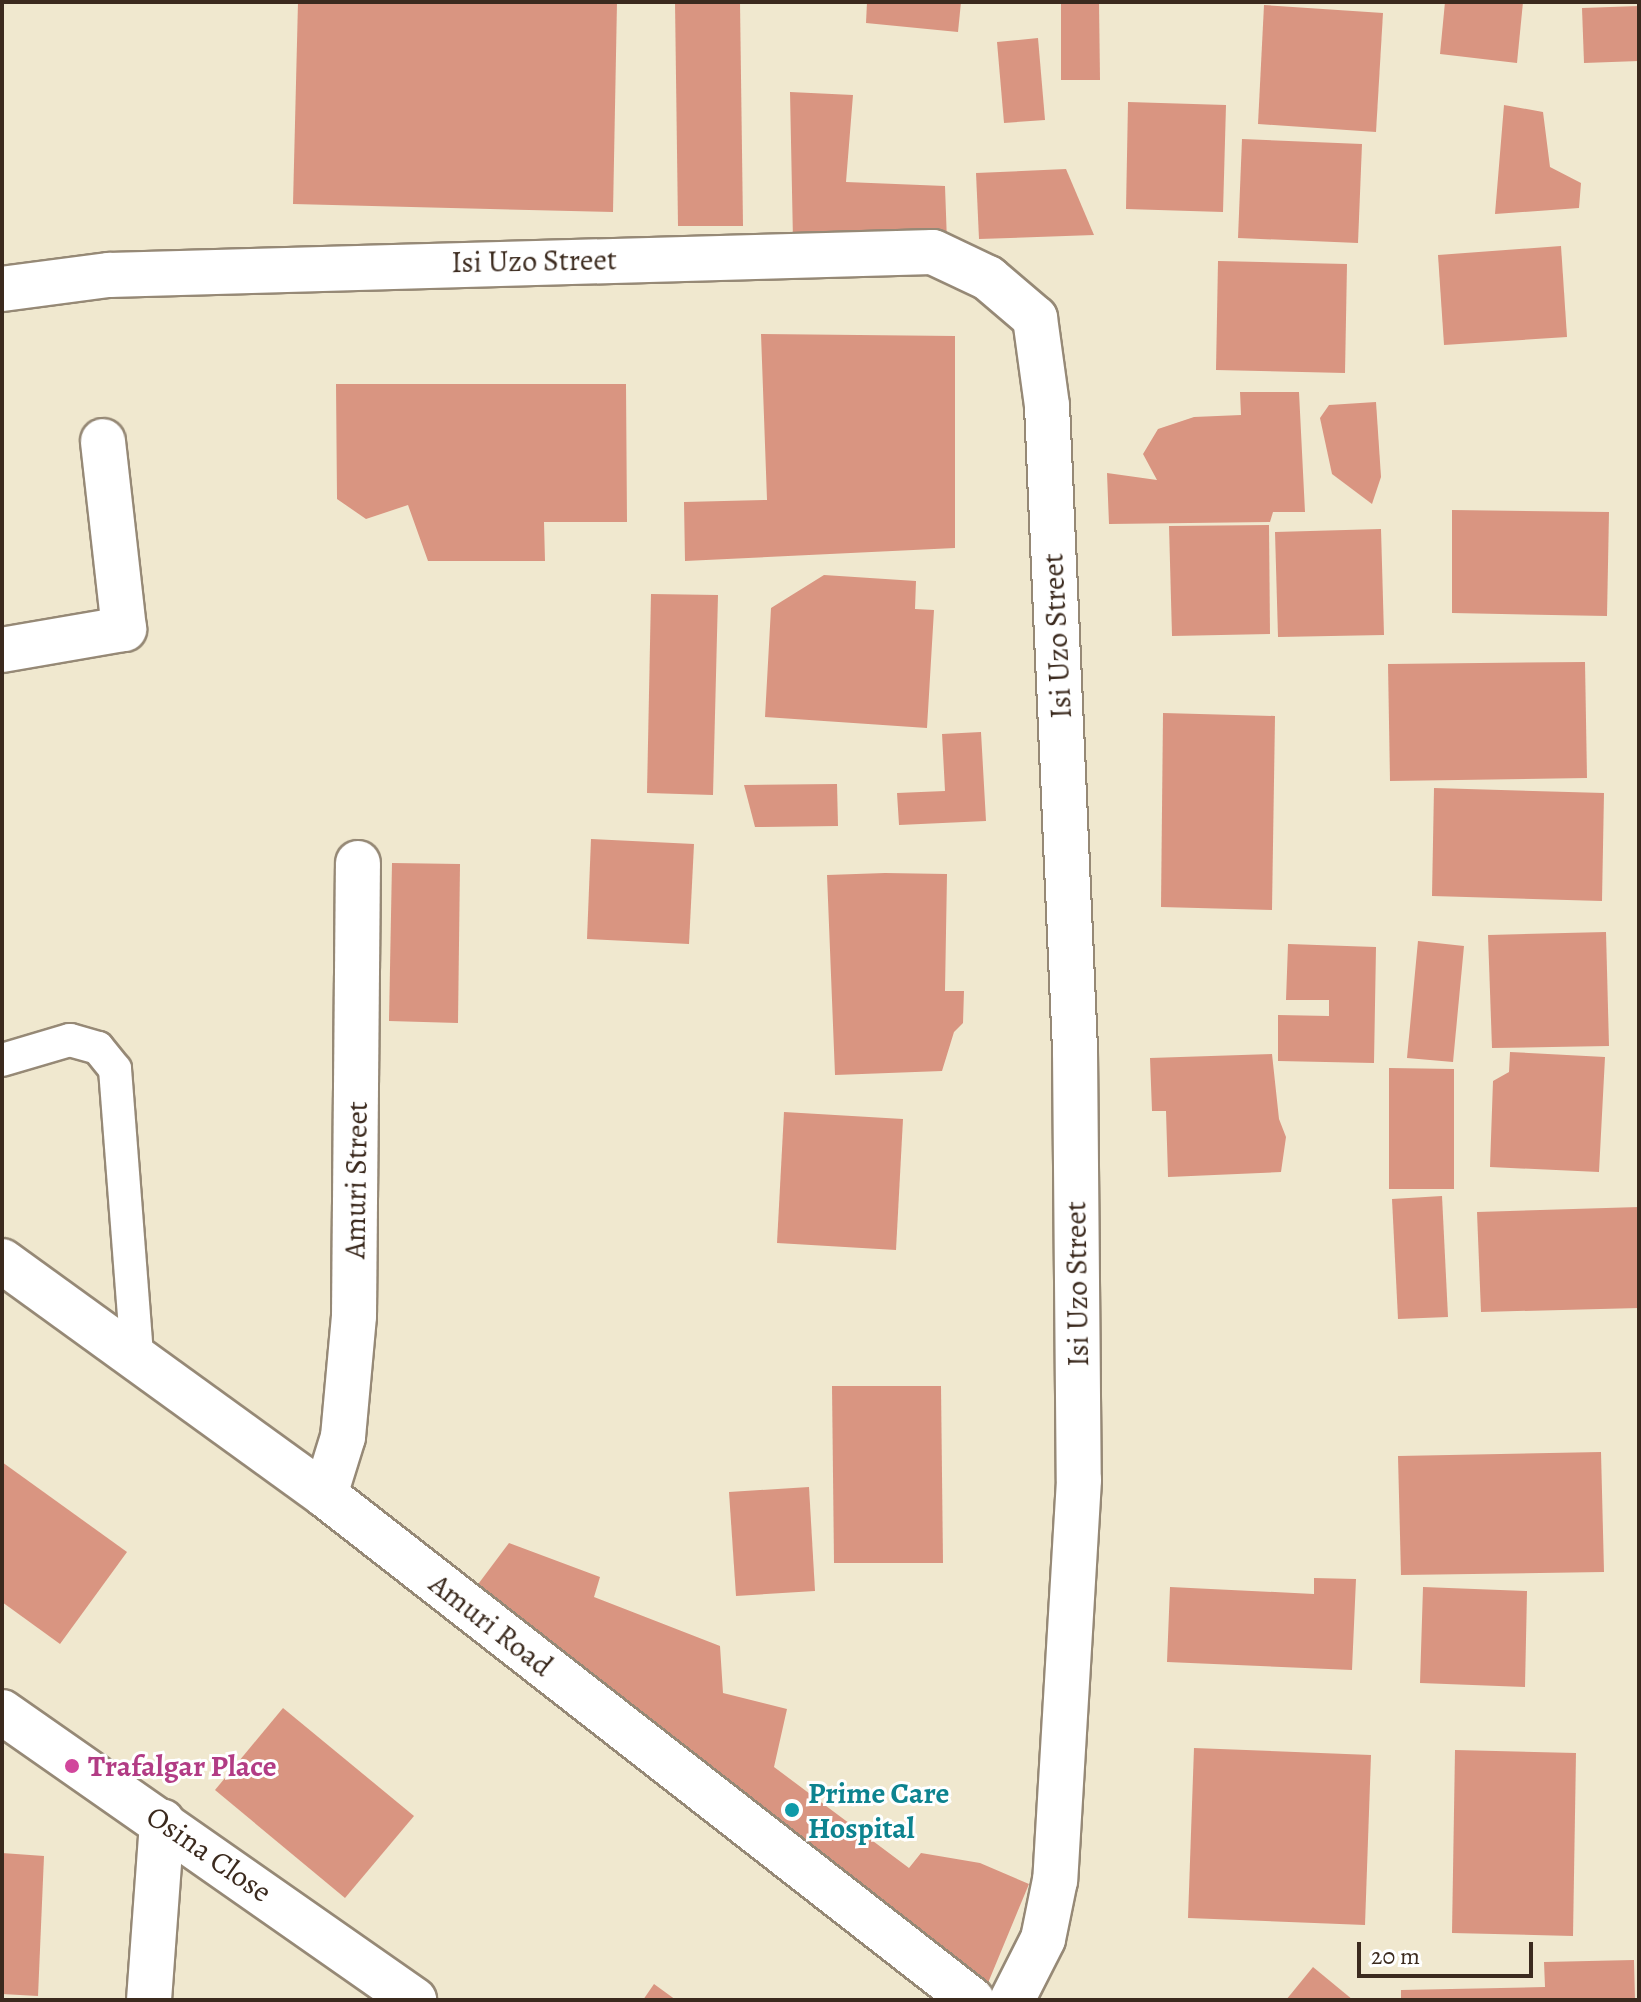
<!DOCTYPE html>
<html>
<head>
<meta charset="utf-8">
<style>
	body { margin:0 }
	#map { position:relative; width:1641px; height:2002px; overflow:hidden; background:#f0e8cf; font-family:Alegreya,serif }
	div>[style] { position:absolute }
	.building>* { inset:0; background:#d99581 }
	.roads { filter:drop-shadow(2px 0 #968976) drop-shadow(-2px 0 #968976) drop-shadow(0 2px #968976) drop-shadow(0 -2px #968976) }
	.lane>* { height:32px; margin:-16px; padding:0 16px; transform-origin:16px; border-radius:16px; background:#fff }
	.street>* { height:44px; margin:-22px; padding:0 22px; transform-origin:22px; border-radius:22px; background:#fff }
	.secondary>* { height:44px; margin:-22px; padding:0 22px; transform-origin:22px; border-radius:22px; background:#fff }
	.dots>* { width:22px; height:22px; translate:-50% -50%; box-sizing:border-box; border:4px solid #fff; border-radius:50% }
	span { translate:-50% -50%; white-space:nowrap; text-align:center; line-height:1.15; -webkit-text-stroke:6px #fff; paint-order:stroke }
	.street-label { font-size:30px; color:#3b2a1e }
	.hotel-label { font-size:30px; color:#b23c85; font-weight:700 }
	.left { translate:0 -50%; text-align:left }
	.culture-label { font-size:30px; color:#0d838f; font-weight:700 }
	.frame { position:absolute; inset:0; border:4px solid #3b2a1e; pointer-events:none }
	.scale { position:absolute; left:1357px; top:1942px; width:176px; height:36px; box-sizing:border-box; border:4px solid #3b2a1e; border-top:0; padding-left:10px; font-size:24px; line-height:28px; white-space:nowrap; color:#3b2a1e; -webkit-text-stroke:6px #fff; paint-order:stroke }
</style>
</head>
<body>
<div id="map">
	<div class="building">
		<i style="clip-path:polygon(298px 2px,617px 2px,613px 212px,293px 204px)"></i>
		<i style="clip-path:polygon(675px 2px,740px 2px,743px 226px,678px 226px)"></i>
		<i style="clip-path:polygon(867px 2px,961px 2px,958px 32px,866px 23px)"></i>
		<i style="clip-path:polygon(1061px 2px,1099px 2px,1100px 80px,1061px 80px)"></i>
		<i style="clip-path:polygon(1445px 2px,1523px 2px,1517px 63px,1440px 54px)"></i>
		<i style="clip-path:polygon(1264px 5px,1383px 13px,1376px 132px,1258px 124px)"></i>
		<i style="clip-path:polygon(1639px 6px,1639px 61px,1584px 63px,1582px 8px)"></i>
		<i style="clip-path:polygon(1038px 38px,1045px 120px,1004px 123px,997px 42px)"></i>
		<i style="clip-path:polygon(790px 92px,853px 95px,846px 182px,945px 186px,947px 242px,793px 241px)"></i>
		<i style="clip-path:polygon(1128px 102px,1226px 105px,1223px 212px,1126px 209px)"></i>
		<i style="clip-path:polygon(1504px 105px,1543px 112px,1550px 167px,1581px 183px,1579px 208px,1495px 214px)"></i>
		<i style="clip-path:polygon(1242px 139px,1362px 144px,1358px 243px,1238px 238px)"></i>
		<i style="clip-path:polygon(1066px 169px,1094px 235px,979px 239px,976px 173px)"></i>
		<i style="clip-path:polygon(1561px 246px,1567px 337px,1444px 345px,1438px 255px)"></i>
		<i style="clip-path:polygon(1218px 261px,1347px 264px,1345px 373px,1216px 370px)"></i>
		<i style="clip-path:polygon(761px 334px,955px 336px,955px 548px,685px 561px,684px 502px,767px 500px)"></i>
		<i style="clip-path:polygon(336px 384px,626px 384px,627px 522px,544px 522px,545px 561px,428px 561px,408px 505px,366px 519px,337px 499px)"></i>
		<i style="clip-path:polygon(1240px 392px,1299px 392px,1305px 512px,1273px 512px,1270px 522px,1109px 524px,1107px 473px,1157px 480px,1143px 454px,1158px 429px,1194px 417px,1241px 415px)"></i>
		<i style="clip-path:polygon(1376px 402px,1381px 477px,1372px 504px,1332px 474px,1320px 418px,1329px 405px)"></i>
		<i style="clip-path:polygon(1452px 510px,1609px 512px,1607px 616px,1452px 613px)"></i>
		<i style="clip-path:polygon(1269px 525px,1270px 634px,1172px 636px,1169px 526px)"></i>
		<i style="clip-path:polygon(1381px 529px,1384px 635px,1278px 637px,1275px 532px)"></i>
		<i style="clip-path:polygon(824px 575px,916px 581px,915px 609px,934px 610px,927px 728px,765px 717px,771px 608px)"></i>
		<i style="clip-path:polygon(651px 594px,718px 595px,713px 795px,647px 793px)"></i>
		<i style="clip-path:polygon(1585px 662px,1587px 778px,1390px 781px,1388px 664px)"></i>
		<i style="clip-path:polygon(1163px 713px,1275px 716px,1272px 910px,1161px 907px)"></i>
		<i style="clip-path:polygon(981px 732px,986px 821px,899px 825px,897px 793px,945px 791px,942px 734px)"></i>
		<i style="clip-path:polygon(837px 784px,838px 826px,755px 827px,744px 785px)"></i>
		<i style="clip-path:polygon(1434px 788px,1604px 793px,1602px 901px,1432px 896px)"></i>
		<i style="clip-path:polygon(591px 839px,694px 844px,689px 944px,587px 939px)"></i>
		<i style="clip-path:polygon(392px 863px,460px 864px,458px 1023px,389px 1021px)"></i>
		<i style="clip-path:polygon(885px 873px,947px 874px,945px 991px,964px 991px,963px 1023px,954px 1032px,942px 1071px,835px 1075px,827px 875px)"></i>
		<i style="clip-path:polygon(1606px 932px,1609px 1046px,1492px 1048px,1488px 935px)"></i>
		<i style="clip-path:polygon(1418px 941px,1464px 946px,1453px 1062px,1407px 1058px)"></i>
		<i style="clip-path:polygon(1288px 944px,1376px 947px,1374px 1063px,1278px 1061px,1278px 1015px,1329px 1016px,1329px 1000px,1286px 1000px)"></i>
		<i style="clip-path:polygon(1510px 1052px,1605px 1057px,1599px 1172px,1490px 1167px,1493px 1081px,1509px 1072px)"></i>
		<i style="clip-path:polygon(1272px 1054px,1279px 1119px,1286px 1137px,1281px 1172px,1168px 1177px,1166px 1111px,1152px 1111px,1150px 1058px)"></i>
		<i style="clip-path:polygon(1389px 1068px,1454px 1069px,1454px 1189px,1389px 1189px)"></i>
		<i style="clip-path:polygon(784px 1112px,903px 1119px,896px 1250px,777px 1243px)"></i>
		<i style="clip-path:polygon(1442px 1196px,1448px 1317px,1398px 1319px,1392px 1199px)"></i>
		<i style="clip-path:polygon(1639px 1207px,1639px 1308px,1481px 1312px,1477px 1212px)"></i>
		<i style="clip-path:polygon(832px 1386px,941px 1386px,943px 1563px,834px 1563px)"></i>
		<i style="clip-path:polygon(1601px 1452px,1604px 1572px,1401px 1575px,1398px 1456px)"></i>
		<i style="clip-path:polygon(2px 1462px,127px 1552px,60px 1644px,2px 1602px)"></i>
		<i style="clip-path:polygon(809px 1487px,815px 1591px,736px 1596px,729px 1492px)"></i>
		<i style="clip-path:polygon(509px 1543px,600px 1577px,594px 1597px,720px 1646px,723px 1693px,787px 1709px,774px 1767px,909px 1868px,921px 1853px,980px 1863px,1029px 1884px,983px 1995px,476px 1587px)"></i>
		<i style="clip-path:polygon(1314px 1578px,1356px 1579px,1352px 1670px,1167px 1662px,1170px 1587px,1314px 1594px)"></i>
		<i style="clip-path:polygon(1423px 1587px,1527px 1591px,1525px 1687px,1420px 1683px)"></i>
		<i style="clip-path:polygon(283px 1708px,414px 1816px,345px 1898px,215px 1790px)"></i>
		<i style="clip-path:polygon(1194px 1748px,1371px 1755px,1365px 1925px,1188px 1918px)"></i>
		<i style="clip-path:polygon(1455px 1750px,1576px 1753px,1573px 1936px,1452px 1933px)"></i>
		<i style="clip-path:polygon(2px 1853px,44px 1856px,38px 1996px,2px 1994px)"></i>
		<i style="clip-path:polygon(1634px 1960px,1635px 2000px,1401px 2000px,1401px 1990px,1545px 1987px,1544px 1962px)"></i>
		<i style="clip-path:polygon(1313px 1967px,1353px 2000px,1286px 2000px)"></i>
		<i style="clip-path:polygon(654px 1984px,676px 2000px,643px 2000px)"></i>
	</div>
	<div class="roads">
		<div class="lane">
			<i style="left:2px;top:1060px;width:71px;rotate:-16.4deg"></i>
			<i style="left:70px;top:1040px;width:29px;rotate:16deg"></i>
			<i style="left:98px;top:1048px;width:27px;rotate:51deg"></i>
			<i style="left:115px;top:1069px;width:290px;rotate:85.6deg"></i>
		</div>
		<div class="street">
			<i style="left:2px;top:289px;width:108px;rotate:-7.5deg"></i>
			<i style="left:109px;top:275px;width:824px;rotate:-1.6deg"></i>
			<i style="left:933px;top:252px;width:61px;rotate:25.3deg"></i>
			<i style="left:988px;top:278px;width:62px;rotate:40.4deg"></i>
			<i style="left:1035px;top:318px;width:89px;rotate:82.2deg"></i>
			<i style="left:1047px;top:406px;width:646px;rotate:87.51deg"></i>
			<i style="left:1075px;top:1051px;width:429px;rotate:89.5deg"></i>
			<i style="left:1079px;top:1480px;width:401px;rotate:93.4deg"></i>
			<i style="left:1055px;top:1880px;width:60px;rotate:101.5deg"></i>
			<i style="left:1043px;top:1939px;width:68px;rotate:116.9deg"></i>
			<i style="left:2px;top:650px;width:124px;rotate:-9.8deg"></i>
			<i style="left:124px;top:629px;width:189px;rotate:-96.4deg"></i>
			<i style="left:325px;top:1495px;width:61px;rotate:-72.8deg"></i>
			<i style="left:343px;top:1437px;width:121px;rotate:-84.8deg"></i>
			<i style="left:354px;top:1316px;width:453px;rotate:-89.5deg"></i>
			<i style="left:2px;top:1712px;width:503px;rotate:34.95deg"></i>
			<i style="left:149px;top:2000px;width:179px;rotate:-85.8deg"></i>
		</div>
		<div class="secondary">
			<i style="left:2px;top:1261px;width:399px;rotate:35.9deg"></i>
			<i style="left:325px;top:1495px;width:821px;rotate:37.97deg"></i>
		</div>
	</div>
	<div class="dots">
		<i style="left:72px;top:1766px;background:#d1479c"></i>
		<i style="left:792px;top:1810px;background:#0f9aa8"></i>
	</div>
	<div class="street-label">
		<span style="left:534px;top:261px;rotate:-1deg">Isi Uzo Street</span>
		<span style="left:1057px;top:636px;rotate:-93deg">Isi Uzo Street</span>
		<span style="left:356px;top:1180px;rotate:-89deg">Amuri Street</span>
		<span style="left:1077px;top:1284px;rotate:-91deg">Isi Uzo Street</span>
		<span style="left:491px;top:1625px;rotate:38deg">Amuri Road</span>
		<span style="left:209px;top:1854px;rotate:35deg">Osina Close</span>
	</div>
	<div class="hotel-label">
		<span class="left" style="left:88px;top:1766px">Trafalgar Place</span>
	</div>
	<div class="culture-label">
		<span class="left" style="left:808px;top:1810px">Prime Care<br>Hospital</span>
	</div>
	<div class="frame"></div>
	<div class="scale">20 m</div>
</div>
</body>
</html>
